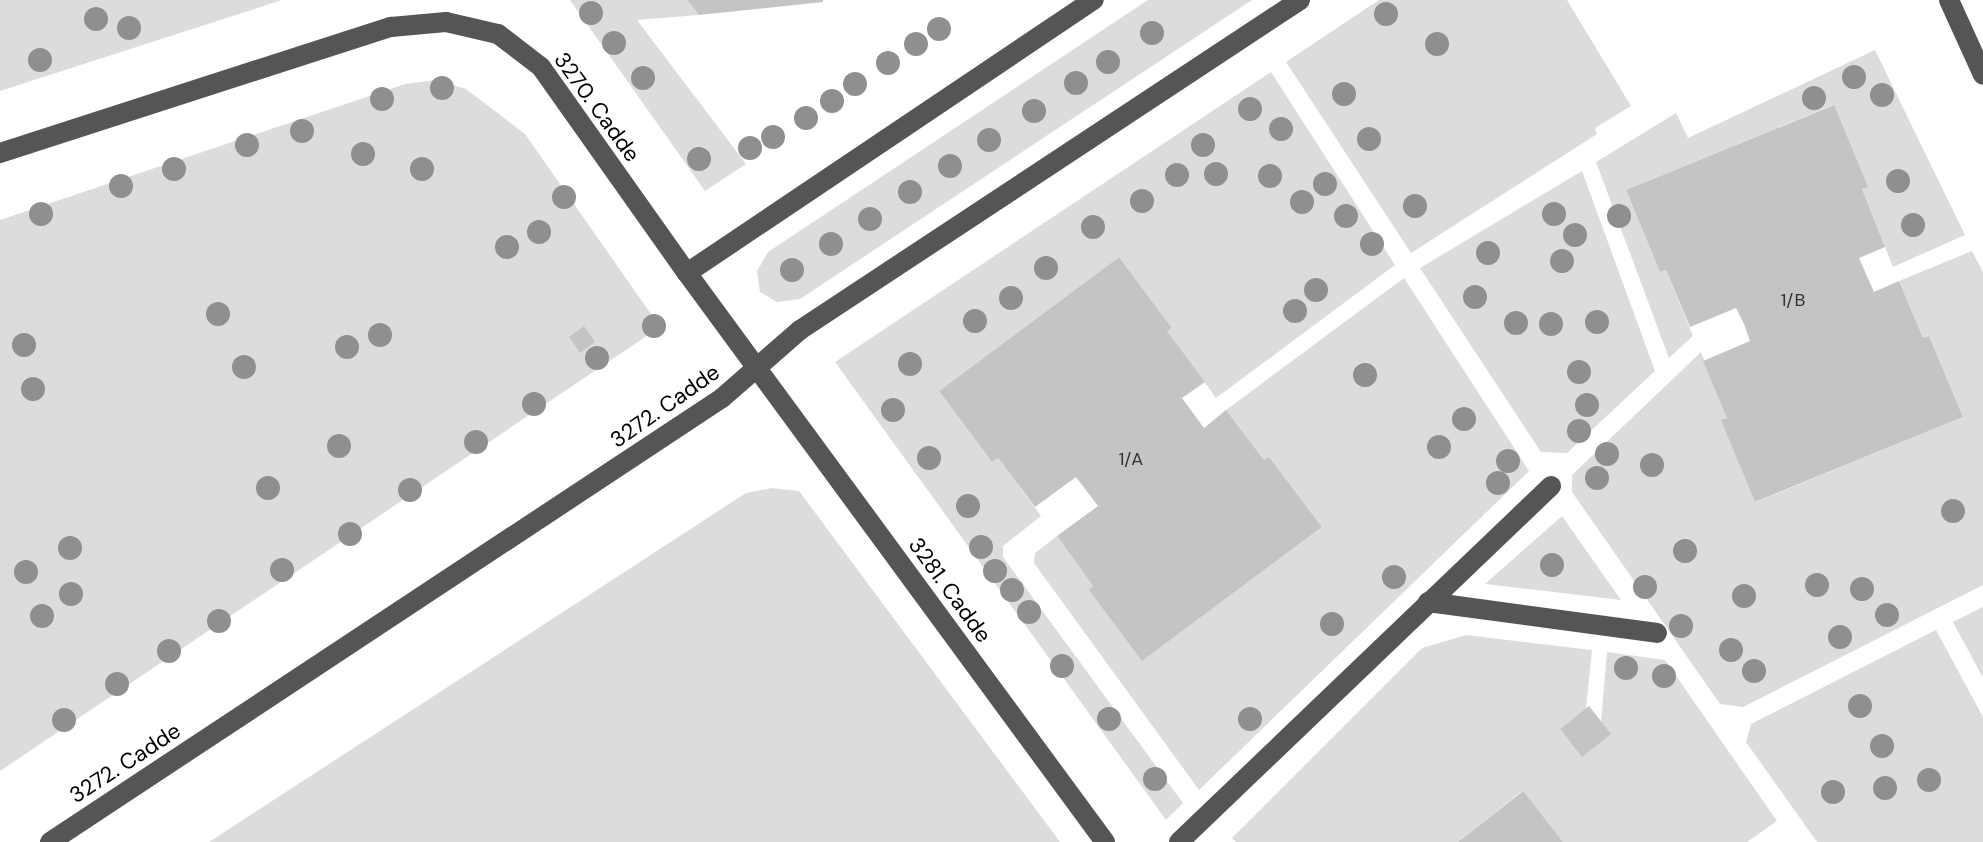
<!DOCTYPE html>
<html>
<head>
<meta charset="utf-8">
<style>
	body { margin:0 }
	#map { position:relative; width:1983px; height:842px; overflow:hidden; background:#fff; font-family:"DM Sans",sans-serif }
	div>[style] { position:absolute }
	.green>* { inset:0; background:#dcdcdc }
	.building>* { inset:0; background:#c4c4c4 }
	.minor>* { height:20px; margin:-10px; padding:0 10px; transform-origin:10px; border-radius:10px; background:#555 }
	.trees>* { width:24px; height:24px; margin:-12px; border-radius:50%; background:#8f8f8f }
	span { translate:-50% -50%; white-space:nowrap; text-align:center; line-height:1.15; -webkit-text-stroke:8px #fff; paint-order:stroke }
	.number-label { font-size:18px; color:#313131 }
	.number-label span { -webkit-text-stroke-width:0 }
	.street-label { font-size:22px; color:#000 }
</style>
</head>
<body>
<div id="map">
	<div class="green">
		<i style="clip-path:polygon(0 0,282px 0,0 91px)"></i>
		<i style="clip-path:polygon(570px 0,687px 0,699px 15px,637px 20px,746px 164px,705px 191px)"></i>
		<i style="clip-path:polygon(1148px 0,1252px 0,800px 299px,777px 302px,760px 292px,757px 271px,768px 252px)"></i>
		<i style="clip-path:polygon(1379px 0,1567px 0,1631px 106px,1595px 128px,1597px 134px,1411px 253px,1286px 62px)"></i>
		<i style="clip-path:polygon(1875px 50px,1965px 235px,1893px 267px,1862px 189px,1867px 186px,1833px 105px,1626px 190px,1660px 272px,1666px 270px,1693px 336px,1669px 358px,1596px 162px,1676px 113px,1688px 138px)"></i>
		<i style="clip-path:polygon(1271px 72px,1395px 265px,1216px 398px,1167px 331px,1172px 328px,1119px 257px,939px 391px,992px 462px,998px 458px,1041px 516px,1003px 546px,1003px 557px,1183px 803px,1166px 820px,835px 362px)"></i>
		<i style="clip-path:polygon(436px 80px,466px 89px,525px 134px,660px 327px,0 771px,0 220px,405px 84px)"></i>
		<i style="clip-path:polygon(1582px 171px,1655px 371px,1567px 453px,1541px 452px,1420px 268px)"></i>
		<i style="clip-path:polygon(1972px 251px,1983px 272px,1983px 585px,1743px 707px,1720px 704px,1572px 492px,1572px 475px,1701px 352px,1727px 418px,1722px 421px,1756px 502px,1963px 417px,1929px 336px,1923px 338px,1899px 281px)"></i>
		<i style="clip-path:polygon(1404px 278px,1529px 471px,1199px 790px,1034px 563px,1035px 553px,1057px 536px,1093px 586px,1090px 591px,1143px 660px,1322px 527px,1269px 457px,1264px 460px,1226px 410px)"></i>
		<i style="clip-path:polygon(772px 488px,799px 491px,1060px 842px,209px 842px,746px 493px)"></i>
		<i style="clip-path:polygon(1562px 516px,1621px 600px,1485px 584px)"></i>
		<i style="clip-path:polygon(1983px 607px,1983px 675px,1982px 676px,1953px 622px)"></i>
		<i style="clip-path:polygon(1936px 630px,1983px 717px,1983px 842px,1817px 842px,1746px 742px,1751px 724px)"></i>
		<i style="clip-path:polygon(1466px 635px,1592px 650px,1586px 709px,1560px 729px,1582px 756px,1601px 722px,1607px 652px,1665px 660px,1777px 821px,1747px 842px,1563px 842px,1522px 791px,1458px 842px,1236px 842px,1232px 838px,1422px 648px)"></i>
	</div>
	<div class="building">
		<i style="clip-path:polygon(687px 0,823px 0,823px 2px,699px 15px)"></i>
		<i style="clip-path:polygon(1834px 105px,1868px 187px,1862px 189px,1885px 247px,1859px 258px,1866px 274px,1874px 292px,1899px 281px,1923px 338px,1929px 336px,1963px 417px,1755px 502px,1721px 420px,1727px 418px,1703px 361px,1750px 341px,1744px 324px,1736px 308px,1690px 327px,1666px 270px,1660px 272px,1626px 190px)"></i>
		<i style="clip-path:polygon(1119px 257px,1172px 328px,1167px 331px,1205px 382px,1182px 398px,1204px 428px,1226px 410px,1264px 460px,1269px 457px,1322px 527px,1142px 661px,1089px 590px,1093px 586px,1057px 536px,1098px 506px,1076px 477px,1035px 507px,998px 458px,992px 462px,939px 391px)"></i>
		<i style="clip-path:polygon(584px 326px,595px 342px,580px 353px,569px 337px)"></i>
		<i style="clip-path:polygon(1589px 706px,1611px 734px,1582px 757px,1560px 729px)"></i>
		<i style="clip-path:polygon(1523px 791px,1563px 842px,1458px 842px)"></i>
	</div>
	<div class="minor">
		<i style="left:1949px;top:0;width:82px;rotate:65.6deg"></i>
		<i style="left:0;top:153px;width:411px;rotate:-17.9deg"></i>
		<i style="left:391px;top:27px;width:55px;rotate:-5.2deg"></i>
		<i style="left:446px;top:22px;width:53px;rotate:13deg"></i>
		<i style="left:498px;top:34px;width:54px;rotate:37.5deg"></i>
		<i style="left:541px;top:67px;width:252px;rotate:54.7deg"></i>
		<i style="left:687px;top:273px;width:706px;rotate:53.7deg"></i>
		<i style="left:687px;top:273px;width:490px;rotate:-33.9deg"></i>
		<i style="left:1428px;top:602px;width:231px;rotate:7.7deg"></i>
		<i style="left:50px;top:842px;width:805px;rotate:-33.45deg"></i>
		<i style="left:722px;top:398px;width:103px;rotate:-41.1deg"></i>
		<i style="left:800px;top:330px;width:599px;rotate:-33.42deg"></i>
		<i style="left:1179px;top:842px;width:515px;rotate:-43.74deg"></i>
	</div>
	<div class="trees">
		<i style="left:591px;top:13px"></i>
		<i style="left:1386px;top:14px"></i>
		<i style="left:96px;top:19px"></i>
		<i style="left:129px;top:28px"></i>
		<i style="left:939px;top:29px"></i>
		<i style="left:1152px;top:33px"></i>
		<i style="left:614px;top:43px"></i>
		<i style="left:916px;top:44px"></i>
		<i style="left:1437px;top:44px"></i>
		<i style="left:40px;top:60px"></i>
		<i style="left:1108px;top:62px"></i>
		<i style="left:888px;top:63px"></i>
		<i style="left:1854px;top:77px"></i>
		<i style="left:643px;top:78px"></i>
		<i style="left:1076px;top:83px"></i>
		<i style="left:855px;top:84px"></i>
		<i style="left:442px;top:88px"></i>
		<i style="left:1344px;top:94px"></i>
		<i style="left:1882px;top:95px"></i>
		<i style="left:1814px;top:98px"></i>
		<i style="left:382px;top:99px"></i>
		<i style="left:832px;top:101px"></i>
		<i style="left:1250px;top:109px"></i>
		<i style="left:1034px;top:111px"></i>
		<i style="left:806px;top:118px"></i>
		<i style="left:1281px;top:129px"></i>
		<i style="left:302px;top:131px"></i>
		<i style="left:773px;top:137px"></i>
		<i style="left:1369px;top:139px"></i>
		<i style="left:989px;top:140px"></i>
		<i style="left:247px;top:145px"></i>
		<i style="left:1203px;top:145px"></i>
		<i style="left:750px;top:148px"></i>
		<i style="left:363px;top:154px"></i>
		<i style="left:699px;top:159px"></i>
		<i style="left:950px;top:166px"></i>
		<i style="left:174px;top:169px"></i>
		<i style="left:422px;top:169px"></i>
		<i style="left:1216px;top:174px"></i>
		<i style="left:1177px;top:175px"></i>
		<i style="left:1270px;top:176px"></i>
		<i style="left:1898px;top:181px"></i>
		<i style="left:1325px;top:184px"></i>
		<i style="left:121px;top:186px"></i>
		<i style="left:910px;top:192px"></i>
		<i style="left:564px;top:197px"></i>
		<i style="left:1142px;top:201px"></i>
		<i style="left:1302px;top:202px"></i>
		<i style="left:1415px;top:206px"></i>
		<i style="left:41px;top:214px"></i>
		<i style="left:1554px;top:214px"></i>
		<i style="left:1346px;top:216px"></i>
		<i style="left:1619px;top:216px"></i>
		<i style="left:870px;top:219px"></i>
		<i style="left:1913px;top:225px"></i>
		<i style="left:1093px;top:227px"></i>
		<i style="left:539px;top:232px"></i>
		<i style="left:1575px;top:235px"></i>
		<i style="left:831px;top:244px"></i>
		<i style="left:1372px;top:244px"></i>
		<i style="left:507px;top:247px"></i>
		<i style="left:1488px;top:253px"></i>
		<i style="left:1562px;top:261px"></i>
		<i style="left:1046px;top:268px"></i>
		<i style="left:792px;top:270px"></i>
		<i style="left:1316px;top:290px"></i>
		<i style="left:1475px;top:297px"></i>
		<i style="left:1011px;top:298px"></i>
		<i style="left:1295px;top:311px"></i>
		<i style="left:218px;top:314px"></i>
		<i style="left:975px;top:321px"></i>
		<i style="left:1597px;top:322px"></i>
		<i style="left:1516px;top:323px"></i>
		<i style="left:1551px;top:324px"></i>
		<i style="left:654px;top:326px"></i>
		<i style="left:380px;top:335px"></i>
		<i style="left:24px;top:345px"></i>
		<i style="left:347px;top:347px"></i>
		<i style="left:597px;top:358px"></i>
		<i style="left:910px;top:364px"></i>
		<i style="left:244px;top:367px"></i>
		<i style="left:1579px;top:372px"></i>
		<i style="left:1365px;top:375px"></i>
		<i style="left:33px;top:389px"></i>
		<i style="left:534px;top:404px"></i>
		<i style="left:1587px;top:405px"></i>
		<i style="left:893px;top:410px"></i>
		<i style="left:1464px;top:419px"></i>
		<i style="left:1579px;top:431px"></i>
		<i style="left:476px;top:442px"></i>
		<i style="left:339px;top:446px"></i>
		<i style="left:1439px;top:447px"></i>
		<i style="left:1607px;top:454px"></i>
		<i style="left:929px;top:458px"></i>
		<i style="left:1508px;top:461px"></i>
		<i style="left:1652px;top:465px"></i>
		<i style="left:1597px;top:478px"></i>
		<i style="left:1498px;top:483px"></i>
		<i style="left:268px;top:488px"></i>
		<i style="left:410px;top:490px"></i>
		<i style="left:968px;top:506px"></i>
		<i style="left:1953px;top:511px"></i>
		<i style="left:350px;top:534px"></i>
		<i style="left:981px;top:547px"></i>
		<i style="left:70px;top:548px"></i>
		<i style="left:1685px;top:551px"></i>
		<i style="left:1552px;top:565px"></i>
		<i style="left:282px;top:570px"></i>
		<i style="left:995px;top:571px"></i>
		<i style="left:26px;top:572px"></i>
		<i style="left:1394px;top:577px"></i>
		<i style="left:1817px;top:585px"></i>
		<i style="left:1645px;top:587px"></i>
		<i style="left:1862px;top:589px"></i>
		<i style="left:1012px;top:590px"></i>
		<i style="left:71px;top:594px"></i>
		<i style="left:1744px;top:596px"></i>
		<i style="left:1029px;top:612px"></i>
		<i style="left:1887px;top:615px"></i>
		<i style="left:42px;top:616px"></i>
		<i style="left:219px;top:621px"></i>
		<i style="left:1332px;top:624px"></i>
		<i style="left:1681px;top:626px"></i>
		<i style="left:1840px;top:637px"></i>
		<i style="left:1731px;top:650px"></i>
		<i style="left:169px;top:651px"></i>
		<i style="left:1062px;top:666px"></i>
		<i style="left:1626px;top:668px"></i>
		<i style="left:1754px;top:671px"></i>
		<i style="left:1664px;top:676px"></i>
		<i style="left:117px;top:684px"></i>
		<i style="left:1860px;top:706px"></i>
		<i style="left:1109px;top:719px"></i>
		<i style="left:1250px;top:719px"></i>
		<i style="left:64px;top:720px"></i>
		<i style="left:1882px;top:746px"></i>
		<i style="left:1155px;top:779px"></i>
		<i style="left:1929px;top:780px"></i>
		<i style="left:1885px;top:788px"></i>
		<i style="left:1833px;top:792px"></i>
	</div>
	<div class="number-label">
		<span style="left:1793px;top:300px">1/B</span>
		<span style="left:1131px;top:459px">1/A</span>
	</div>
	<div class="street-label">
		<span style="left:597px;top:107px;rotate:54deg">3270. Cadde</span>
		<span style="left:665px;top:406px;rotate:-35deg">3272. Cadde</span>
		<span style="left:950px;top:590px;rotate:54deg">3281. Cadde</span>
		<span style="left:125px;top:763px;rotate:-33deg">3272. Cadde</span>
	</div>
</div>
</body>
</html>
